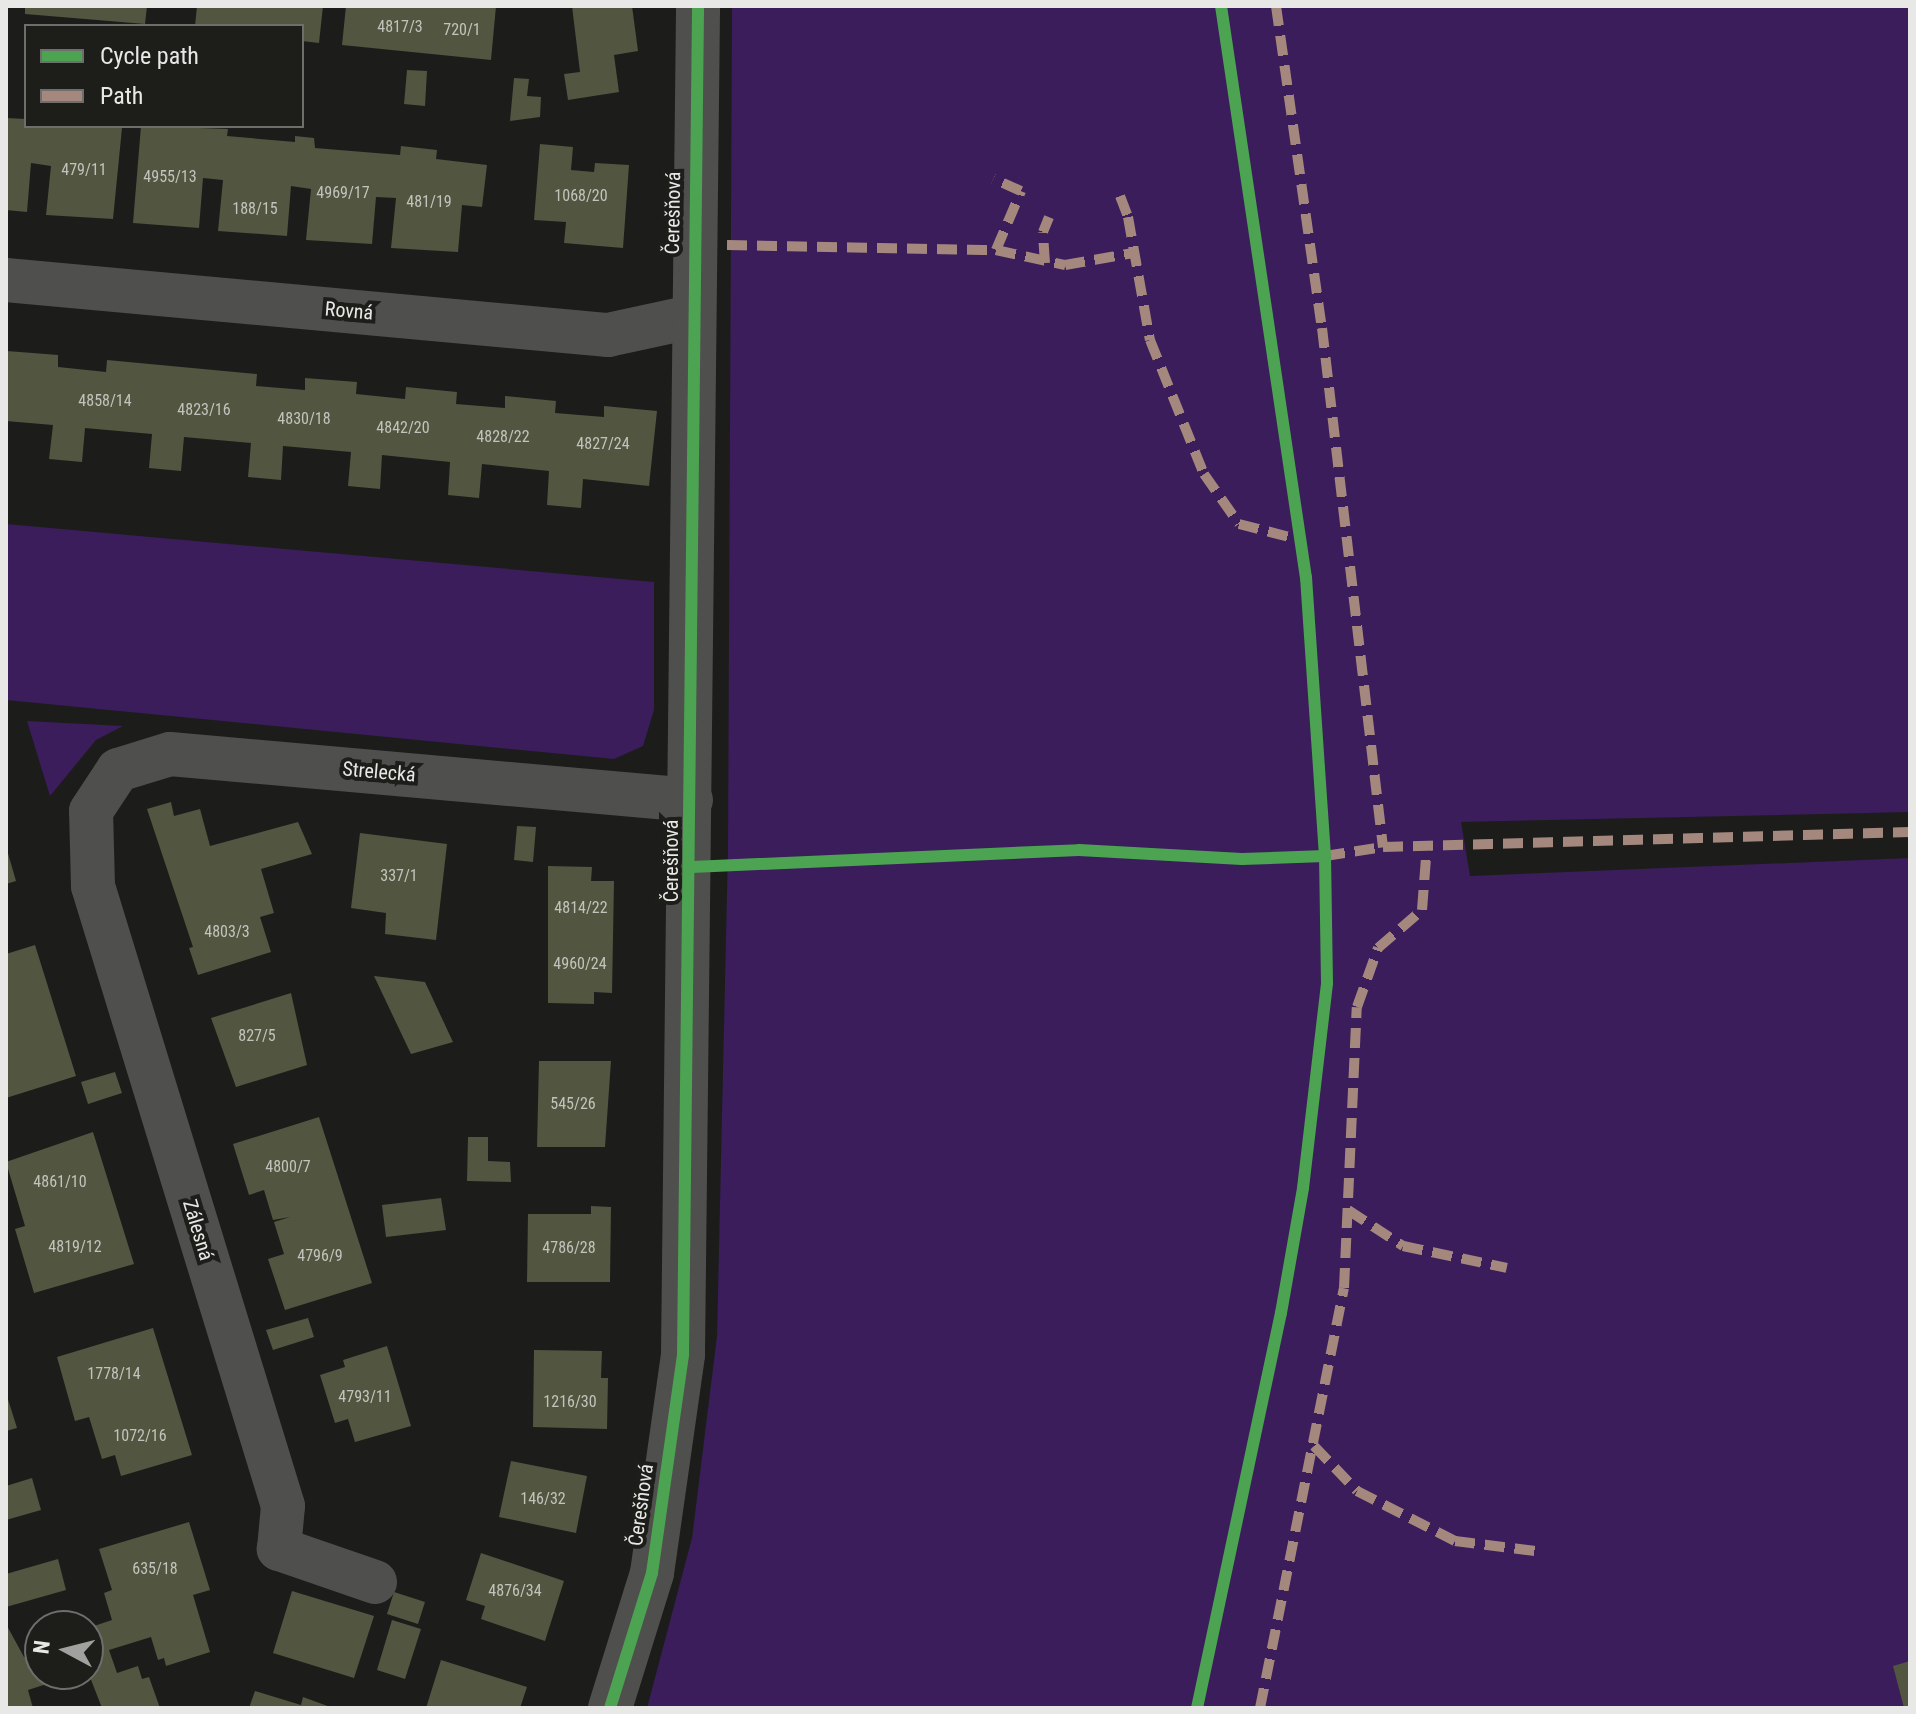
<!DOCTYPE html>
<html>
<head>
<meta charset="utf-8">
<style>
	body { margin:0 }
	#map { position:relative; width:1916px; height:1714px; overflow:hidden; background:#1c1d1b; font-family:"Roboto Condensed",sans-serif }
	div>[style] { position:absolute }
	.green>* { inset:0; background:#3a1d5a }
	.building>* { inset:0; background:#525540 }
	.minor>* { height:44px; margin:-22px; padding:0 22px; transform-origin:22px; border-radius:22px; background:#4f4f4e }
	.quiet>* { height:10px; margin-top:-5px; transform-origin:0; background:repeating-linear-gradient(90deg,#a5887d 0 20px,transparent 0 30px) }
	.cycleway>* { height:12px; margin:-6px; padding:0 6px; transform-origin:6px; border-radius:6px; background:#4ca352 }
	span { translate:-50% -50%; white-space:nowrap; text-align:center; line-height:1.15; -webkit-text-stroke:8px #1d1e1a; paint-order:stroke }
	.number-label { font-size:16px; color:#c2c4bc }
	.number-label span { -webkit-text-stroke-width:0 }
	.street-label { font-size:20px; color:#e8e9e6 }
	.frame { position:absolute; inset:0; border:8px solid #e8e9e6; pointer-events:none }
	.legend { position:absolute; left:24px; top:24px; width:280px; height:104px; box-sizing:border-box; background:#1d1e1a; border:2px solid #6e6f6c; margin:0; padding:10px 14px; list-style:none; font-size:24px; color:#e8e9e6 }
	.legend li { display:flex; align-items:center; gap:16px; height:40px }
	.legend b { width:40px; border:2px solid #6e6f6c }
	.north { position:absolute; left:24px; top:1610px; width:80px; height:80px; box-sizing:border-box; background:#1d1e1a; border:2px solid #6e6f6c; border-radius:50%; rotate:277deg; font-size:22px; font-weight:700; line-height:32px; text-align:center; color:#e8e9e6 }
	.north::after { content:''; display:block; margin:auto; width:28px; height:36px; background:#a1a29f; clip-path:polygon(50% 0,100% 100%,50% 72%,0 100%) }
</style>
</head>
<body>
<div id="map">
	<div class="green">
		<i style="clip-path:polygon(732px 6px,1910px 6px,1910px 812px,1461px 822px,1470px 876px,1910px 858px,1910px 1708px,647px 1708px,692px 1538px,717px 1336px,728px 849px)"></i>
		<i style="clip-path:polygon(6px 524px,654px 582px,654px 710px,643px 746px,614px 759px,6px 700px)"></i>
		<i style="clip-path:polygon(27px 721px,123px 726px,96px 740px,50px 796px)"></i>
	</div>
	<div class="building">
		<i style="clip-path:polygon(25px 6px,147px 6px,145px 24px,25px 14px)"></i>
		<i style="clip-path:polygon(197px 6px,323px 6px,319px 43px,302px 41px,302px 26px,195px 26px)"></i>
		<i style="clip-path:polygon(346px 6px,496px 6px,491px 60px,342px 45px)"></i>
		<i style="clip-path:polygon(572px 6px,632px 6px,638px 51px,614px 55px,619px 92px,568px 100px,564px 74px,580px 72px)"></i>
		<i style="clip-path:polygon(407px 70px,427px 71px,425px 106px,404px 104px)"></i>
		<i style="clip-path:polygon(514px 78px,529px 79px,527px 96px,541px 97px,540px 117px,510px 121px)"></i>
		<i style="clip-path:polygon(6px 118px,26px 119px,26px 126px,122px 128px,113px 219px,46px 215px,51px 166px,31px 163px,27px 212px,6px 210px)"></i>
		<i style="clip-path:polygon(141px 126px,228px 129px,227px 136px,295px 142px,295px 136px,314px 138px,315px 148px,400px 155px,401px 146px,437px 150px,436px 159px,487px 165px,482px 207px,462px 205px,458px 252px,391px 248px,396px 198px,376px 197px,372px 244px,306px 240px,311px 189px,291px 186px,287px 236px,218px 231px,223px 180px,203px 178px,199px 228px,133px 223px)"></i>
		<i style="clip-path:polygon(540px 144px,573px 147px,571px 170px,594px 172px,595px 163px,629px 165px,623px 248px,564px 243px,566px 222px,534px 220px)"></i>
		<i style="clip-path:polygon(7px 351px,58px 355px,58px 367px,106px 372px,107px 360px,257px 374px,256px 386px,305px 390px,305px 378px,357px 382px,356px 394px,405px 399px,406px 387px,457px 392px,456px 404px,505px 408px,505px 396px,556px 401px,555px 413px,604px 417px,604px 406px,657px 411px,649px 486px,583px 479px,581px 508px,547px 505px,549px 471px,482px 464px,479px 498px,448px 495px,450px 462px,382px 455px,380px 489px,348px 486px,351px 452px,283px 446px,281px 480px,248px 477px,251px 443px,184px 437px,181px 471px,149px 468px,152px 434px,85px 428px,82px 462px,49px 459px,53px 425px,6px 421px)"></i>
		<i style="clip-path:polygon(171px 802px,174px 816px,200px 809px,210px 846px,298px 822px,312px 854px,261px 869px,274px 913px,260px 917px,271px 952px,198px 975px,189px 948px,193px 947px,147px 809px)"></i>
		<i style="clip-path:polygon(517px 826px,536px 827px,533px 862px,514px 860px)"></i>
		<i style="clip-path:polygon(360px 833px,447px 844px,436px 940px,385px 934px,386px 913px,351px 908px)"></i>
		<i style="clip-path:polygon(7px 850px,16px 881px,6px 884px,6px 851px)"></i>
		<i style="clip-path:polygon(548px 866px,592px 867px,591px 881px,614px 881px,612px 993px,594px 992px,594px 1004px,548px 1003px)"></i>
		<i style="clip-path:polygon(35px 945px,76px 1076px,6px 1098px,6px 954px)"></i>
		<i style="clip-path:polygon(374px 976px,425px 982px,453px 1042px,411px 1054px)"></i>
		<i style="clip-path:polygon(291px 993px,307px 1065px,236px 1087px,211px 1018px)"></i>
		<i style="clip-path:polygon(539px 1061px,611px 1061px,605px 1147px,537px 1147px)"></i>
		<i style="clip-path:polygon(115px 1072px,122px 1093px,88px 1104px,81px 1082px)"></i>
		<i style="clip-path:polygon(319px 1117px,372px 1283px,285px 1310px,268px 1259px,284px 1254px,274px 1222px,290px 1217px,273px 1220px,264px 1190px,249px 1195px,233px 1144px)"></i>
		<i style="clip-path:polygon(93px 1132px,134px 1264px,34px 1293px,15px 1229px,25px 1226px,6px 1162px)"></i>
		<i style="clip-path:polygon(468px 1137px,488px 1137px,488px 1161px,510px 1162px,511px 1182px,467px 1181px)"></i>
		<i style="clip-path:polygon(441px 1198px,446px 1230px,386px 1237px,382px 1205px)"></i>
		<i style="clip-path:polygon(591px 1206px,611px 1207px,610px 1282px,527px 1282px,528px 1214px,591px 1214px)"></i>
		<i style="clip-path:polygon(308px 1318px,314px 1337px,273px 1350px,266px 1330px)"></i>
		<i style="clip-path:polygon(153px 1328px,192px 1455px,121px 1476px,115px 1455px,102px 1459px,89px 1417px,75px 1421px,57px 1357px)"></i>
		<i style="clip-path:polygon(387px 1346px,411px 1426px,355px 1442px,348px 1419px,335px 1423px,320px 1375px,345px 1367px,343px 1360px)"></i>
		<i style="clip-path:polygon(534px 1350px,602px 1351px,601px 1378px,608px 1378px,607px 1429px,533px 1427px)"></i>
		<i style="clip-path:polygon(6px 1393px,17px 1428px,6px 1431px)"></i>
		<i style="clip-path:polygon(511px 1461px,587px 1476px,576px 1533px,499px 1517px)"></i>
		<i style="clip-path:polygon(32px 1478px,41px 1510px,6px 1520px,6px 1486px)"></i>
		<i style="clip-path:polygon(189px 1522px,210px 1590px,193px 1595px,210px 1652px,166px 1666px,164px 1658px,158px 1660px,151px 1637px,109px 1650px,117px 1673px,138px 1666px,142px 1679px,149px 1677px,160px 1708px,102px 1708px,88px 1672px,88px 1628px,112px 1620px,104px 1593px,112px 1590px,99px 1549px)"></i>
		<i style="clip-path:polygon(481px 1553px,564px 1581px,545px 1641px,481px 1619px,485px 1606px,466px 1600px)"></i>
		<i style="clip-path:polygon(58px 1559px,66px 1590px,6px 1607px,6px 1574px)"></i>
		<i style="clip-path:polygon(292px 1591px,374px 1616px,354px 1678px,273px 1653px)"></i>
		<i style="clip-path:polygon(394px 1592px,425px 1602px,418px 1624px,387px 1614px)"></i>
		<i style="clip-path:polygon(392px 1620px,421px 1629px,405px 1679px,377px 1670px)"></i>
		<i style="clip-path:polygon(6px 1624px,24px 1657px,40px 1652px,40px 1674px,78px 1674px,28px 1690px,33px 1708px,6px 1708px)"></i>
		<i style="clip-path:polygon(441px 1660px,527px 1687px,520px 1708px,426px 1708px)"></i>
		<i style="clip-path:polygon(1910px 1661px,1910px 1708px,1904px 1708px,1893px 1666px)"></i>
		<i style="clip-path:polygon(255px 1691px,301px 1705px,303px 1697px,333px 1708px,249px 1708px)"></i>
	</div>
	<div class="minor">
		<i style="left:6px;top:280px;width:605px;rotate:5.22deg"></i>
		<i style="left:608px;top:335px;width:85px;rotate:-12.2deg"></i>
		<i style="left:375px;top:1582px;width:102px;rotate:-161deg"></i>
		<i style="left:279px;top:1549px;width:43px;rotate:-84.7deg"></i>
		<i style="left:283px;top:1506px;width:648px;rotate:-107.04deg"></i>
		<i style="left:93px;top:886px;width:75px;rotate:-91.5deg"></i>
		<i style="left:91px;top:811px;width:49px;rotate:-56.6deg"></i>
		<i style="left:118px;top:770px;width:54px;rotate:-17.1deg"></i>
		<i style="left:170px;top:754px;width:523px;rotate:5.05deg"></i>
		<i style="left:610px;top:1708px;width:141px;rotate:-72.7deg"></i>
		<i style="left:652px;top:1573px;width:221px;rotate:-81.9deg"></i>
		<i style="left:683px;top:1354px;width:1348px;rotate:-89.36deg"></i>
	</div>
	<div class="quiet">
		<i style="left:1276px;top:6px;width:325px;rotate:81.9deg"></i>
		<i style="left:1322px;top:328px;width:523px;rotate:83.3deg"></i>
		<i style="left:1120px;top:196px;width:22px;rotate:69deg"></i>
		<i style="left:1128px;top:217px;width:125px;rotate:79.9deg"></i>
		<i style="left:1150px;top:340px;width:144px;rotate:68.1deg"></i>
		<i style="left:1204px;top:474px;width:61px;rotate:55deg"></i>
		<i style="left:1239px;top:524px;width:64px;rotate:14.5deg"></i>
		<i style="left:727px;top:245px;width:269px;rotate:1.1deg"></i>
		<i style="left:996px;top:250px;width:64px;rotate:-67deg"></i>
		<i style="left:1021px;top:191px;width:30px;rotate:-156deg"></i>
		<i style="left:996px;top:250px;width:71px;rotate:12.3deg"></i>
		<i style="left:1065px;top:265px;width:69px;rotate:-10deg"></i>
		<i style="left:1045px;top:263px;width:31px;rotate:-94deg"></i>
		<i style="left:1043px;top:232px;width:16px;rotate:-68deg"></i>
		<i style="left:1325px;top:856px;width:59px;rotate:-8.8deg"></i>
		<i style="left:1383px;top:847px;width:527px;rotate:-1.63deg"></i>
		<i style="left:1348px;top:1210px;width:66px;rotate:33.2deg"></i>
		<i style="left:1403px;top:1246px;width:106px;rotate:11.9deg"></i>
		<i style="left:1314px;top:1446px;width:62px;rotate:46.3deg"></i>
		<i style="left:1357px;top:1491px;width:110px;rotate:27deg"></i>
		<i style="left:1455px;top:1541px;width:81px;rotate:7.1deg"></i>
		<i style="left:1260px;top:1708px;width:428px;rotate:-78.7deg"></i>
		<i style="left:1344px;top:1288px;width:281px;rotate:-87.4deg"></i>
		<i style="left:1357px;top:1007px;width:63px;rotate:-70.4deg"></i>
		<i style="left:1378px;top:948px;width:58px;rotate:-40.8deg"></i>
		<i style="left:1422px;top:910px;width:65px;rotate:-85.6deg"></i>
	</div>
	<div class="cycleway">
		<i style="left:692px;top:867px;width:387px;rotate:-2.5deg"></i>
		<i style="left:1079px;top:850px;width:163px;rotate:3.2deg"></i>
		<i style="left:1242px;top:859px;width:83px;rotate:-2.1deg"></i>
		<i style="left:610px;top:1708px;width:141px;rotate:-72.7deg"></i>
		<i style="left:652px;top:1573px;width:221px;rotate:-81.9deg"></i>
		<i style="left:683px;top:1354px;width:1348px;rotate:-89.36deg"></i>
		<i style="left:1197px;top:1708px;width:404px;rotate:-78deg"></i>
		<i style="left:1281px;top:1313px;width:127px;rotate:-80deg"></i>
		<i style="left:1303px;top:1188px;width:206px;rotate:-83.3deg"></i>
		<i style="left:1327px;top:983px;width:127px;rotate:-90.9deg"></i>
		<i style="left:1325px;top:856px;width:279px;rotate:-93.9deg"></i>
		<i style="left:1306px;top:578px;width:578px;rotate:-98.45deg"></i>
	</div>
	<div class="number-label">
		<span style="left:400px;top:27px">4817/3</span>
		<span style="left:462px;top:30px">720/1</span>
		<span style="left:84px;top:170px">479/11</span>
		<span style="left:170px;top:177px">4955/13</span>
		<span style="left:343px;top:193px">4969/17</span>
		<span style="left:581px;top:196px">1068/20</span>
		<span style="left:429px;top:202px">481/19</span>
		<span style="left:255px;top:209px">188/15</span>
		<span style="left:105px;top:401px">4858/14</span>
		<span style="left:204px;top:410px">4823/16</span>
		<span style="left:304px;top:419px">4830/18</span>
		<span style="left:403px;top:428px">4842/20</span>
		<span style="left:503px;top:437px">4828/22</span>
		<span style="left:603px;top:444px">4827/24</span>
		<span style="left:399px;top:876px">337/1</span>
		<span style="left:581px;top:908px">4814/22</span>
		<span style="left:227px;top:932px">4803/3</span>
		<span style="left:580px;top:964px">4960/24</span>
		<span style="left:257px;top:1036px">827/5</span>
		<span style="left:573px;top:1104px">545/26</span>
		<span style="left:288px;top:1167px">4800/7</span>
		<span style="left:60px;top:1182px">4861/10</span>
		<span style="left:75px;top:1247px">4819/12</span>
		<span style="left:569px;top:1248px">4786/28</span>
		<span style="left:320px;top:1256px">4796/9</span>
		<span style="left:114px;top:1374px">1778/14</span>
		<span style="left:365px;top:1397px">4793/11</span>
		<span style="left:570px;top:1402px">1216/30</span>
		<span style="left:140px;top:1436px">1072/16</span>
		<span style="left:543px;top:1499px">146/32</span>
		<span style="left:155px;top:1569px">635/18</span>
		<span style="left:515px;top:1591px">4876/34</span>
	</div>
	<div class="street-label">
		<span style="left:673px;top:213px;rotate:-89deg">Čerešňová</span>
		<span style="left:349px;top:311px;rotate:5deg">Rovná</span>
		<span style="left:379px;top:772px;rotate:5deg">Strelecká</span>
		<span style="left:671px;top:861px;rotate:-90deg">Čerešňová</span>
		<span style="left:198px;top:1230px;rotate:73deg">Zálesná</span>
		<span style="left:641px;top:1505px;rotate:-82deg">Čerešňová</span>
	</div>
	<div class="frame"></div>
	<ul class="legend">
	<li><b style="height:10px;background:#4ca352"></b>Cycle path</li>
	<li><b style="height:10px;background:#a5887d"></b>Path</li>
	</ul>
	<div class="north">N</div>
</div>
</body>
</html>
